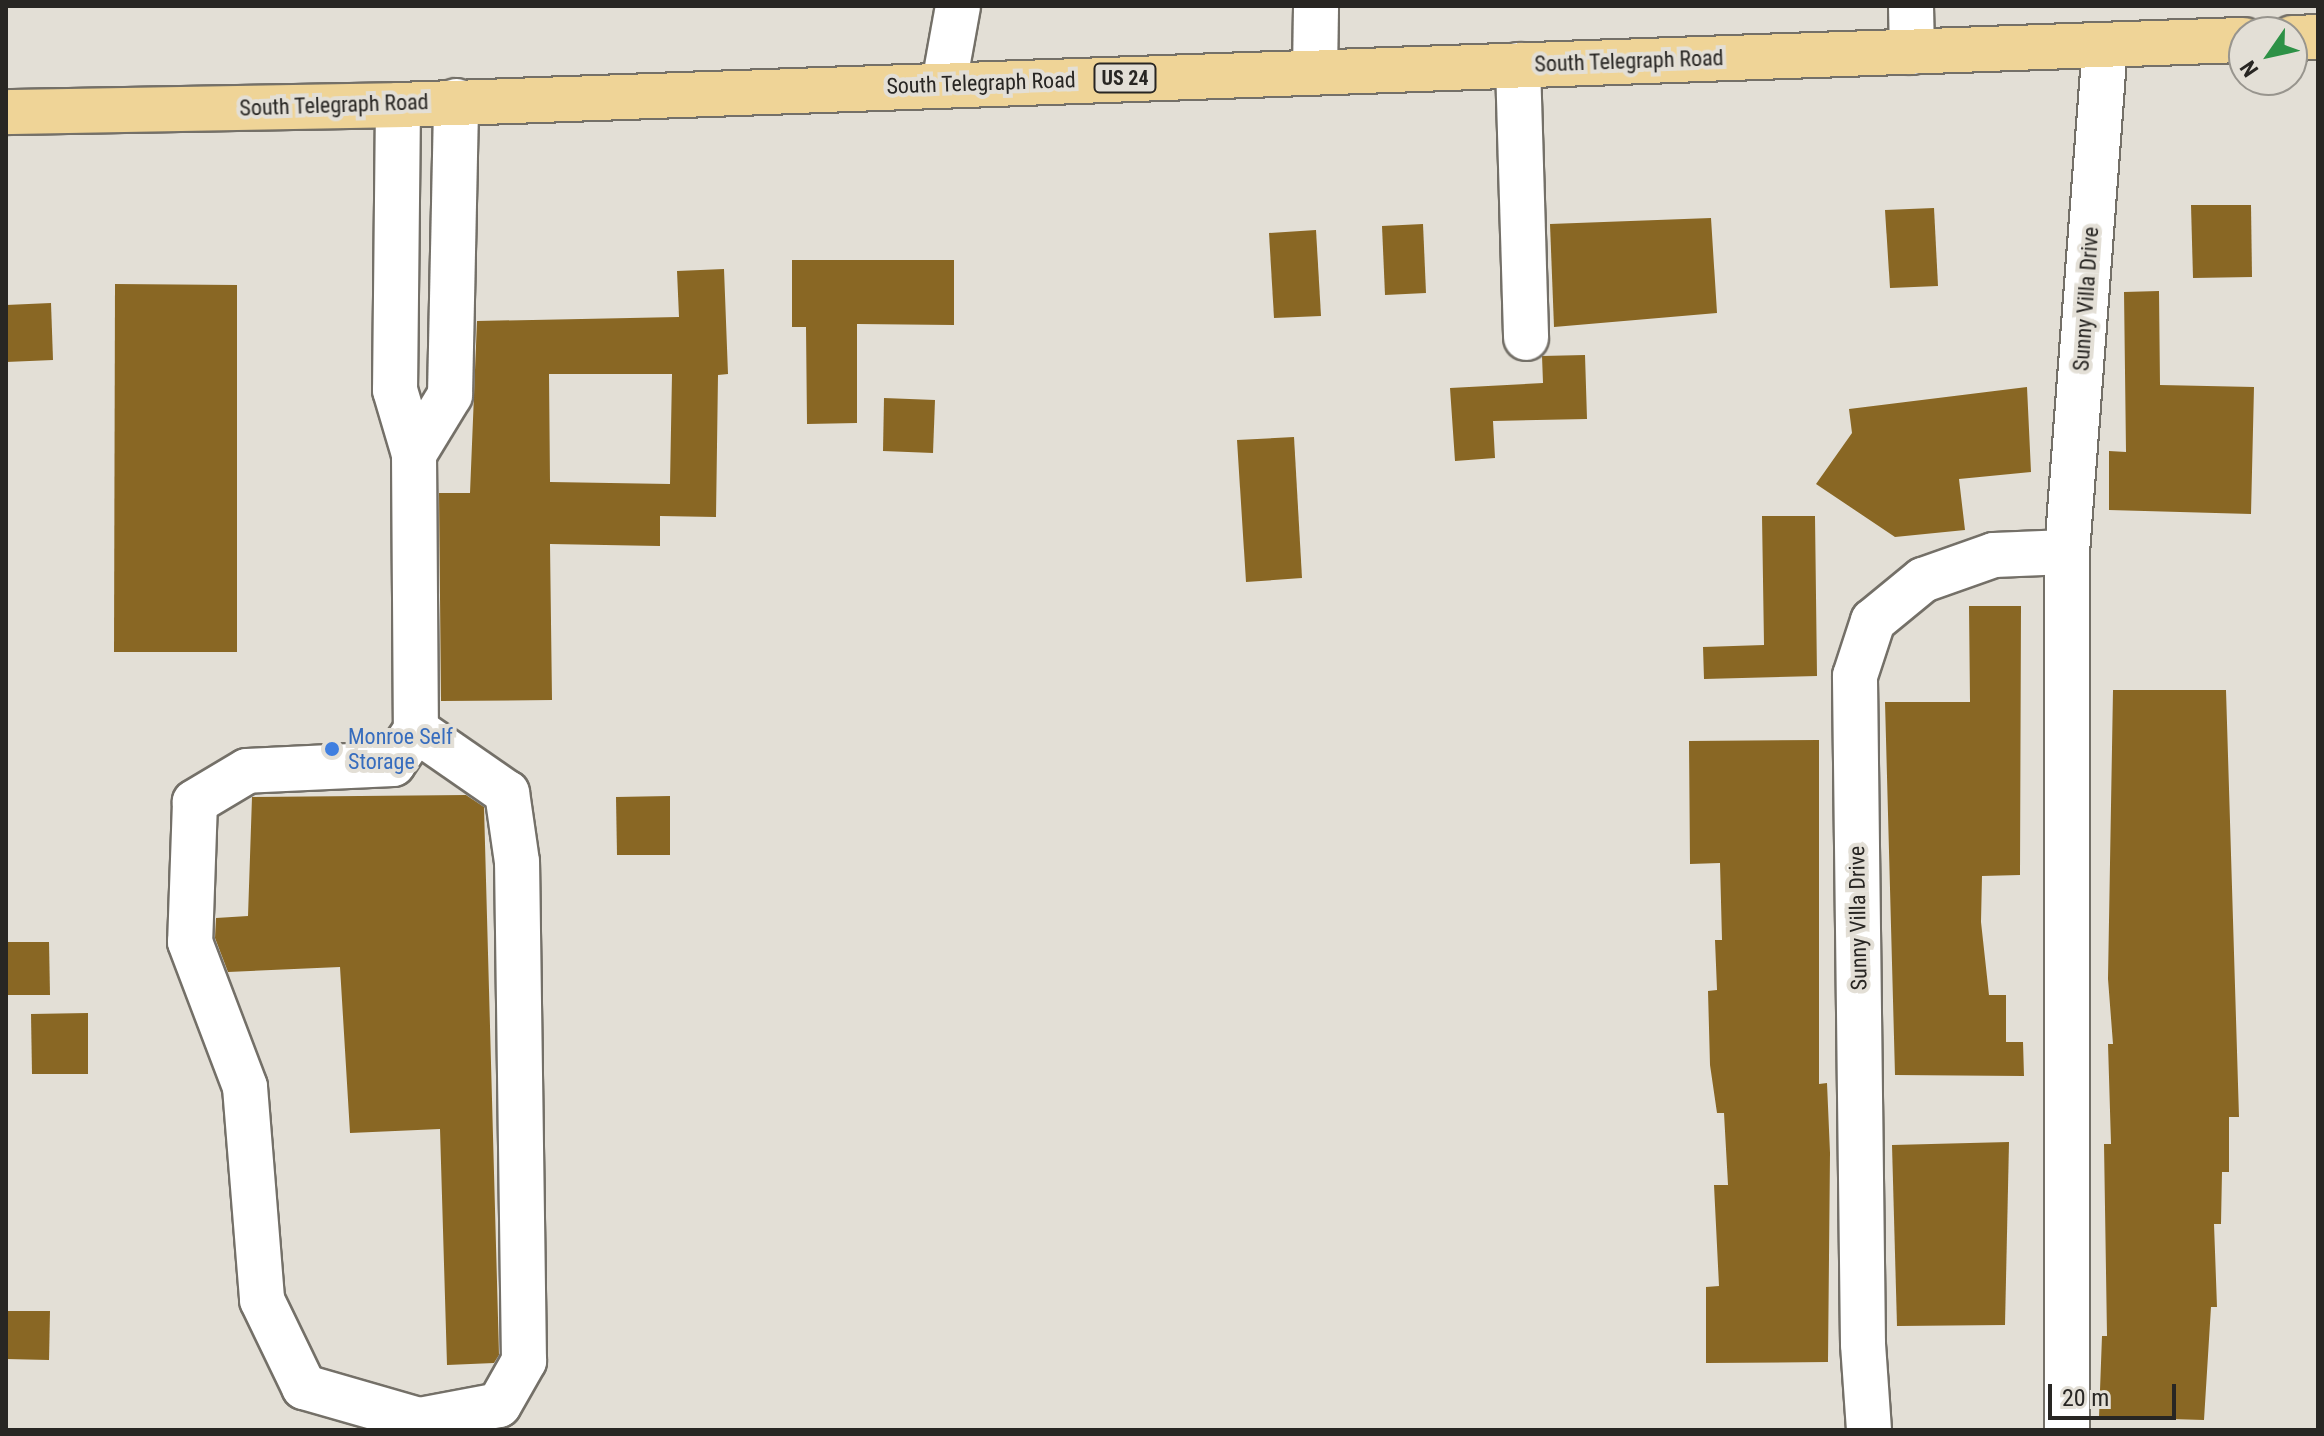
<!DOCTYPE html>
<html>
<head>
<meta charset="utf-8">
<style>
	body { margin:0 }
	#map { position:relative; width:2324px; height:1436px; overflow:hidden; background:#e3dfd6; font-family:"Roboto Condensed",sans-serif }
	div>[style] { position:absolute }
	.building>* { inset:0; background:#896724 }
	.roads { filter:drop-shadow(2px 0 #747068) drop-shadow(-2px 0 #747068) drop-shadow(0 2px #747068) drop-shadow(0 -2px #747068) }
	.minor>* { height:44px; margin:-22px; padding:0 22px; transform-origin:22px; border-radius:22px; background:#fff }
	.major>* { height:44px; margin:-22px; padding:0 22px; transform-origin:22px; border-radius:22px; background:#efd497 }
	.dots>* { width:22px; height:22px; translate:-50% -50%; box-sizing:border-box; border:4px solid #e3dfd6; border-radius:50% }
	span { translate:-50% -50%; white-space:nowrap; text-align:center; line-height:1.15; -webkit-text-stroke:8px #e3dfd6; paint-order:stroke }
	.shield-label span { padding:2px 6px; background:#e3dfd6; border:2px solid; border-radius:6px; -webkit-text-stroke-width:0 }
	.shield-label { font-size:20px; color:#282623; font-weight:700 }
	.street-label { font-size:22px; color:#282623 }
	.shop-label { font-size:22px; color:#366cbe }
	.left { translate:0 -50%; text-align:left }
	.frame { position:absolute; inset:0; border:8px solid #282623; pointer-events:none }
	.north { position:absolute; left:2228px; top:16px; width:80px; height:80px; box-sizing:border-box; background:#e3dfd6; border:2px solid #98958e; border-radius:50%; rotate:236deg; font-size:22px; font-weight:700; line-height:32px; text-align:center; color:#282623 }
	.north::after { content:''; display:block; margin:auto; width:28px; height:36px; background:#2d9146; clip-path:polygon(50% 0,100% 100%,50% 72%,0 100%) }
	.scale { position:absolute; left:2048px; top:1384px; width:128px; height:36px; box-sizing:border-box; border:4px solid #282623; border-top:0; padding-left:10px; font-size:24px; line-height:28px; white-space:nowrap; color:#282623; -webkit-text-stroke:6px #e3dfd6; paint-order:stroke }
</style>
</head>
<body>
<div id="map">
	<div class="building">
		<i style="clip-path:polygon(2191px 205px,2251px 205px,2252px 277px,2193px 278px)"></i>
		<i style="clip-path:polygon(1934px 208px,1938px 286px,1890px 288px,1885px 210px)"></i>
		<i style="clip-path:polygon(1711px 218px,1717px 313px,1554px 327px,1550px 224px)"></i>
		<i style="clip-path:polygon(1423px 224px,1426px 293px,1385px 295px,1382px 226px)"></i>
		<i style="clip-path:polygon(1316px 230px,1321px 316px,1274px 318px,1269px 233px)"></i>
		<i style="clip-path:polygon(792px 260px,954px 260px,954px 325px,857px 324px,857px 423px,807px 424px,806px 327px,792px 327px)"></i>
		<i style="clip-path:polygon(evenodd,724px 269px,728px 374px,718px 375px,716px 517px,660px 516px,660px 546px,550px 544px,552px 700px,441px 701px,439px 493px,470px 493px,477px 321px,679px 317px,677px 271px,724px 269px,549px 374px,672px 374px,670px 484px,550px 482px,549px 374px)"></i>
		<i style="clip-path:polygon(115px 284px,237px 285px,237px 652px,114px 652px)"></i>
		<i style="clip-path:polygon(2159px 291px,2160px 385px,2254px 387px,2251px 514px,2109px 510px,2109px 451px,2126px 452px,2124px 292px)"></i>
		<i style="clip-path:polygon(51px 303px,53px 360px,6px 362px,6px 305px)"></i>
		<i style="clip-path:polygon(1585px 355px,1587px 419px,1493px 421px,1495px 458px,1455px 461px,1450px 388px,1543px 383px,1542px 356px)"></i>
		<i style="clip-path:polygon(2027px 387px,2031px 472px,1959px 479px,1965px 530px,1895px 537px,1816px 484px,1852px 433px,1849px 409px)"></i>
		<i style="clip-path:polygon(884px 398px,935px 400px,933px 453px,883px 451px)"></i>
		<i style="clip-path:polygon(1294px 437px,1302px 578px,1246px 582px,1237px 440px)"></i>
		<i style="clip-path:polygon(1762px 516px,1815px 516px,1817px 676px,1704px 679px,1703px 647px,1764px 645px)"></i>
		<i style="clip-path:polygon(1969px 606px,2021px 606px,2020px 875px,1982px 876px,1981px 922px,1989px 995px,2006px 995px,2006px 1042px,2023px 1042px,2024px 1076px,1895px 1075px,1885px 702px,1970px 702px)"></i>
		<i style="clip-path:polygon(2113px 690px,2226px 690px,2239px 1117px,2229px 1117px,2229px 1172px,2222px 1172px,2221px 1224px,2214px 1224px,2217px 1307px,2211px 1307px,2204px 1420px,2099px 1417px,2102px 1336px,2107px 1336px,2104px 1144px,2111px 1144px,2108px 1044px,2113px 1044px,2108px 979px)"></i>
		<i style="clip-path:polygon(1819px 740px,1819px 1084px,1827px 1083px,1830px 1153px,1828px 1362px,1706px 1363px,1706px 1287px,1719px 1286px,1714px 1185px,1728px 1185px,1724px 1113px,1717px 1113px,1710px 1065px,1708px 991px,1717px 990px,1715px 940px,1722px 940px,1720px 863px,1690px 864px,1689px 741px)"></i>
		<i style="clip-path:polygon(466px 795px,484px 807px,499px 1355px,494px 1363px,447px 1365px,440px 1129px,350px 1133px,340px 967px,228px 972px,215px 938px,216px 918px,248px 916px,252px 797px)"></i>
		<i style="clip-path:polygon(670px 796px,670px 855px,617px 855px,616px 797px)"></i>
		<i style="clip-path:polygon(6px 942px,49px 942px,50px 995px,6px 995px)"></i>
		<i style="clip-path:polygon(88px 1013px,88px 1074px,32px 1074px,31px 1014px)"></i>
		<i style="clip-path:polygon(2009px 1142px,2005px 1325px,1897px 1326px,1892px 1145px)"></i>
		<i style="clip-path:polygon(6px 1311px,50px 1311px,49px 1360px,6px 1359px)"></i>
	</div>
	<div class="roads">
		<div class="minor">
			<i style="left:1911px;top:6px;width:46px;rotate:88.8deg"></i>
			<i style="left:1518px;top:65px;width:273px;rotate:88.3deg"></i>
			<i style="left:1315px;top:72px;width:66px;rotate:-89.1deg"></i>
			<i style="left:944px;top:84px;width:79px;rotate:-79.8deg"></i>
			<i style="left:398px;top:105px;width:285px;rotate:90.6deg"></i>
			<i style="left:395px;top:390px;width:67px;rotate:73.5deg"></i>
			<i style="left:414px;top:454px;width:276px;rotate:89.6deg"></i>
			<i style="left:416px;top:730px;width:41px;rotate:124.1deg"></i>
			<i style="left:393px;top:764px;width:146px;rotate:177.3deg"></i>
			<i style="left:247px;top:771px;width:61px;rotate:149.2deg"></i>
			<i style="left:195px;top:802px;width:140px;rotate:92deg"></i>
			<i style="left:190px;top:942px;width:155px;rotate:69.2deg"></i>
			<i style="left:245px;top:1087px;width:214px;rotate:85.4deg"></i>
			<i style="left:262px;top:1300px;width:97px;rotate:64.2deg"></i>
			<i style="left:304px;top:1387px;width:120px;rotate:16deg"></i>
			<i style="left:419px;top:1420px;width:81px;rotate:-10.6deg"></i>
			<i style="left:499px;top:1405px;width:51px;rotate:-60.4deg"></i>
			<i style="left:524px;top:1361px;width:499px;rotate:-90.8deg"></i>
			<i style="left:517px;top:862px;width:70px;rotate:-98.2deg"></i>
			<i style="left:507px;top:793px;width:111px;rotate:-145.3deg"></i>
			<i style="left:414px;top:454px;width:69px;rotate:-58.6deg"></i>
			<i style="left:450px;top:395px;width:294px;rotate:-88.8deg"></i>
			<i style="left:2067px;top:552px;width:508px;rotate:-85.71deg"></i>
			<i style="left:1869px;top:1430px;width:86px;rotate:-94deg"></i>
			<i style="left:1863px;top:1344px;width:668px;rotate:-90.69deg"></i>
			<i style="left:1855px;top:676px;width:58px;rotate:-71.9deg"></i>
			<i style="left:1873px;top:621px;width:65px;rotate:-39.4deg"></i>
			<i style="left:1923px;top:580px;width:75px;rotate:-19.4deg"></i>
			<i style="left:1994px;top:555px;width:73px;rotate:-2.4deg"></i>
			<i style="left:2067px;top:552px;width:878px;rotate:90deg"></i>
		</div>
		<div class="major">
			<i style="left:2292px;top:38px;width:26px;rotate:-2deg"></i>
			<i style="left:6px;top:112px;width:392px;rotate:-1deg"></i>
			<i style="left:398px;top:105px;width:1847px;rotate:-2.02deg"></i>
		</div>
	</div>
	<div class="dots">
		<i style="left:332px;top:749px;background:#3f7fe0"></i>
	</div>
	<div class="shield-label">
		<span style="left:1125px;top:78px">US 24</span>
	</div>
	<div class="street-label">
		<span style="left:1629px;top:61px;rotate:-2deg">South Telegraph Road</span>
		<span style="left:981px;top:83px;rotate:-2deg">South Telegraph Road</span>
		<span style="left:334px;top:105px;rotate:-2deg">South Telegraph Road</span>
		<span style="left:2086px;top:299px;rotate:-86deg">Sunny Villa Drive</span>
		<span style="left:1858px;top:918px;rotate:-91deg">Sunny Villa Drive</span>
	</div>
	<div class="shop-label">
		<span class="left" style="left:348px;top:749px">Monroe Self<br>Storage</span>
	</div>
	<div class="frame"></div>
	<div class="north">N</div>
	<div class="scale">20 m</div>
</div>
</body>
</html>
